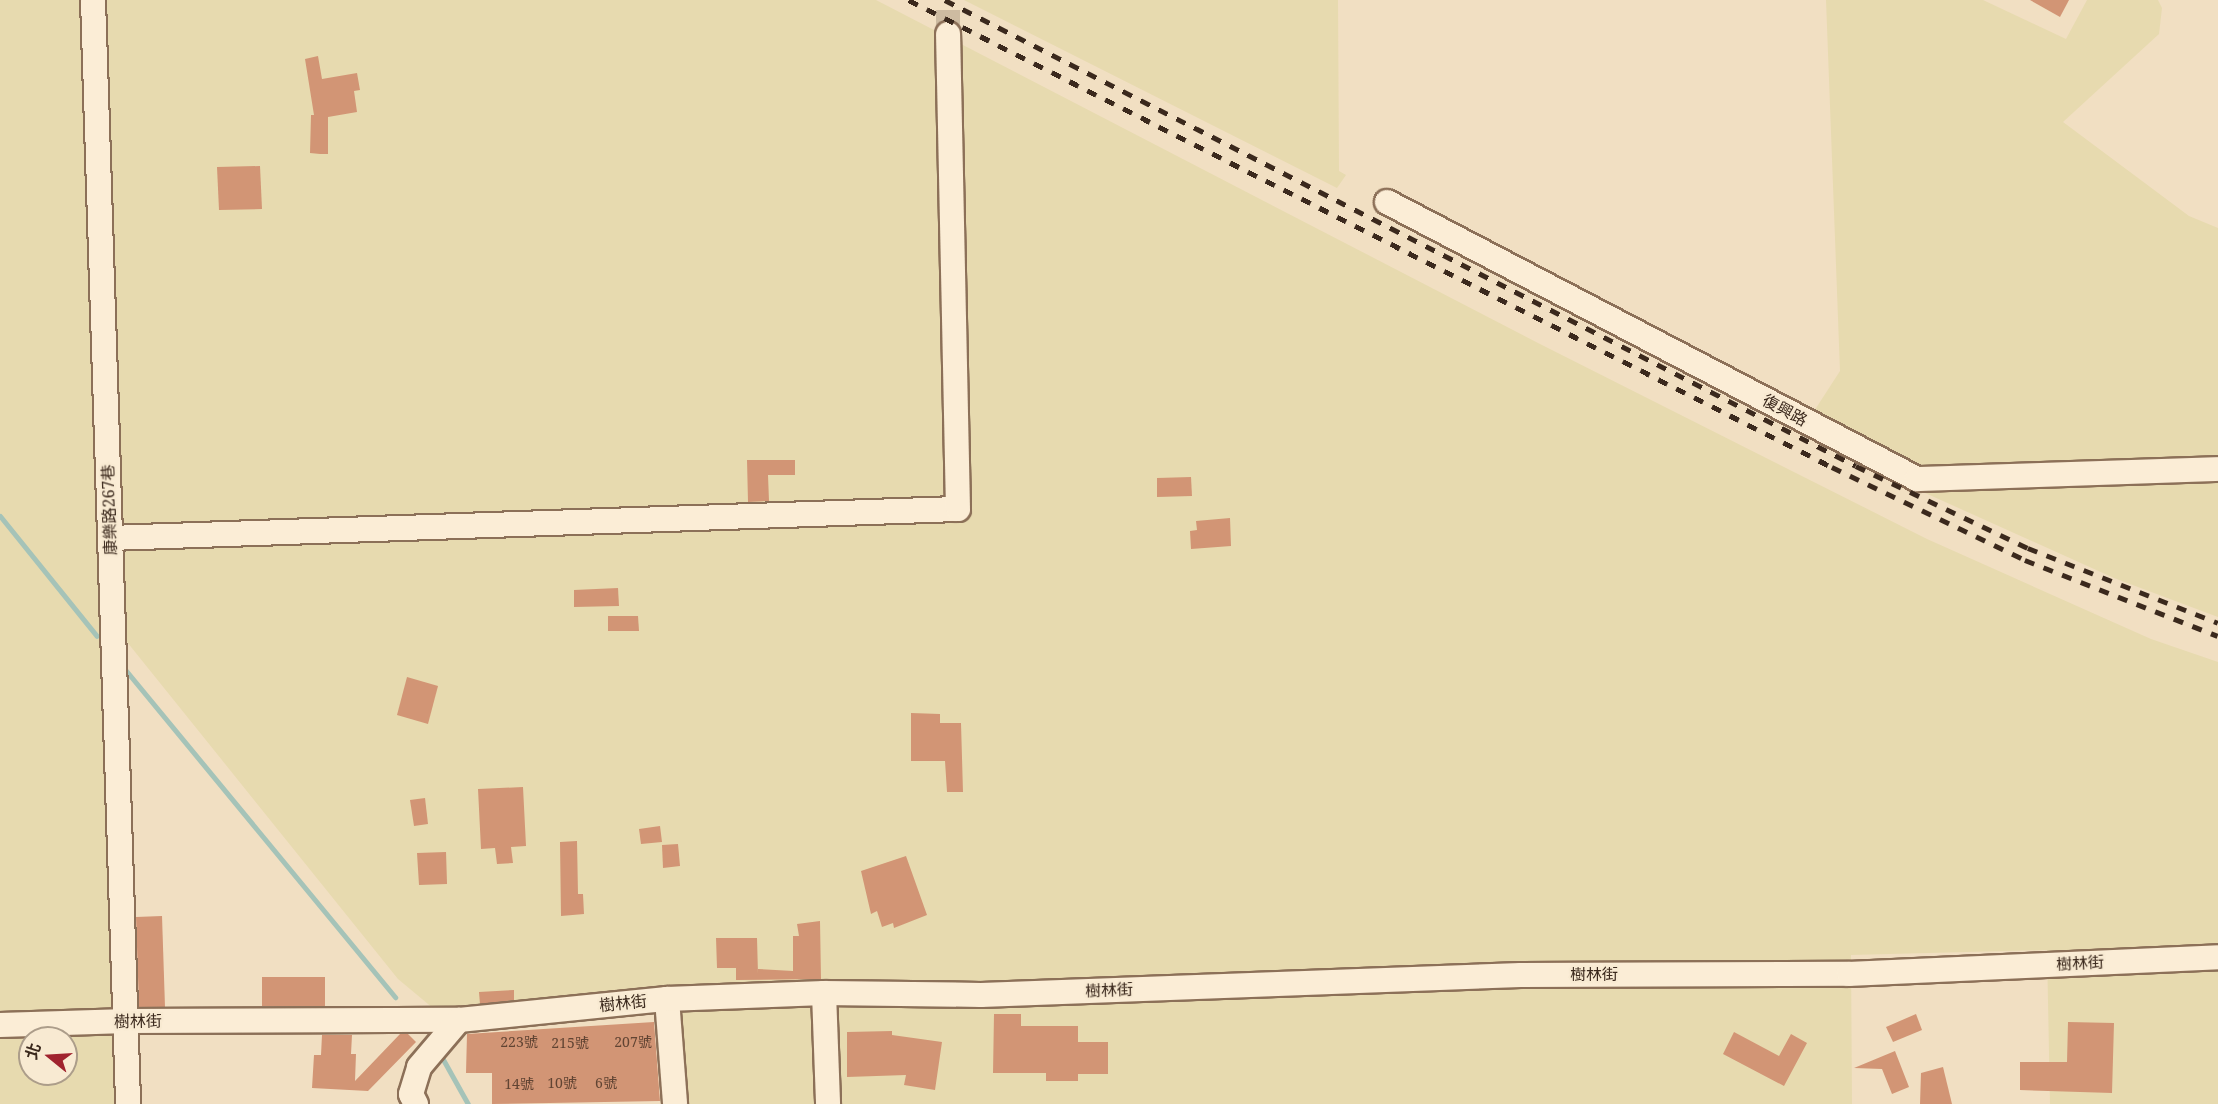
<!DOCTYPE html>
<html>
<head>
<meta charset="utf-8">
<style>
	body { margin:0 }
	#map { position:relative; width:2218px; height:1104px; overflow:hidden; background:#f1dfc2; font-family:"Noto Serif","Noto Sans TC",serif }
	div>[style] { position:absolute }
	.farmland>* { inset:0; background:#e7daaf }
	.stream>* { height:5px; margin:-2.5px; padding:0 2.5px; transform-origin:2.5px; border-radius:2.5px; background:#a5c3b8 }
	.building>* { inset:0; background:#d29575 }
	.minor-tunnel>* { height:24px; margin-top:-12px; transform-origin:0; background:repeating-linear-gradient(90deg,#cdbba1 0 24px,transparent 0 36px) }
	.roads { filter:drop-shadow(2px 0 #8c7058) drop-shadow(-2px 0 #8c7058) drop-shadow(0 2px #8c7058) drop-shadow(0 -2px #8c7058) }
	.minor>* { height:24px; margin:-12px; padding:0 12px; transform-origin:12px; border-radius:12px; background:#fbedd6 }
	.rail>* { height:4.5px; margin-top:-2.25px; transform-origin:0; background:repeating-linear-gradient(90deg,#3b291d 0 10px,transparent 0 20px) }
	span { translate:-50% -50%; white-space:nowrap; text-align:center; line-height:1.15; -webkit-text-stroke:4.5px #f8ead2; paint-order:stroke }
	.number-label { font-size:14px; color:#614433 }
	.number-label span { -webkit-text-stroke-width:0 }
	.street-label { font-size:16px; color:#3b291d }
	.north { position:absolute; left:18px; top:1026px; width:60px; height:60px; box-sizing:border-box; background:#f8ead2; border:2px solid #ac9d8a; border-radius:50%; rotate:288deg; font-size:16px; font-weight:700; line-height:24px; text-align:center; color:#3b291d }
	.north::after { content:''; display:block; margin:auto; width:21px; height:27px; background:#a0232e; clip-path:polygon(50% 0,100% 100%,50% 72%,0 100%) }
</style>
</head>
<body>
<div id="map">
	<div class="farmland">
		<i style="clip-path:polygon(evenodd,0 0,80px 0,119px 1104px,0 1104px,0 0,30px 1038px,66px 1038px,66px 1074px,30px 1074px,30px 1038px)"></i>
		<i style="clip-path:polygon(102px 0,876px 0,1538px 343px,1927px 539px,2151px 639px,2218px 662px,2218px 1104px,2050px 1104px,2047px 950px,1851px 955px,1852px 1104px,683px 1104px,679px 993px,440px 1014px,398px 979px,119px 632px)"></i>
		<i style="clip-path:polygon(964px 0,1338px 0,1339px 171px,1346px 175px,1337px 188px)"></i>
		<i style="clip-path:polygon(1826px 0,1983px 0,2066px 39px,2087px 0,2158px 0,2162px 8px,2159px 34px,2063px 122px,2189px 216px,2218px 228px,2218px 617px,2114px 578px,1923px 492px,1890px 467px,1807px 422px,1840px 371px)"></i>
	</div>
	<div class="stream">
		<i style="left:0;top:516px;width:154px;rotate:51.1deg"></i>
		<i style="left:123px;top:667px;width:428px;rotate:50.5deg"></i>
		<i style="left:440px;top:1054px;width:57px;rotate:60.8deg"></i>
	</div>
	<div class="building">
		<i style="clip-path:polygon(2030px 0,2069px 0,2060px 17px)"></i>
		<i style="clip-path:polygon(318px 56px,322px 79px,357px 73px,360px 90px,354px 91px,357px 112px,328px 117px,328px 154px,320px 154px,310px 153px,311px 115px,314px 115px,305px 59px)"></i>
		<i style="clip-path:polygon(260px 166px,262px 209px,219px 210px,217px 167px)"></i>
		<i style="clip-path:polygon(747px 460px,795px 460px,795px 475px,768px 475px,769px 501px,748px 502px)"></i>
		<i style="clip-path:polygon(1191px 477px,1192px 496px,1157px 497px,1157px 478px)"></i>
		<i style="clip-path:polygon(1230px 518px,1231px 546px,1191px 549px,1190px 531px,1197px 530px,1196px 521px)"></i>
		<i style="clip-path:polygon(618px 588px,619px 606px,574px 607px,574px 590px)"></i>
		<i style="clip-path:polygon(608px 616px,638px 616px,639px 631px,608px 631px)"></i>
		<i style="clip-path:polygon(407px 677px,438px 686px,428px 724px,397px 715px)"></i>
		<i style="clip-path:polygon(911px 713px,940px 714px,940px 723px,961px 723px,963px 792px,947px 792px,945px 761px,911px 761px)"></i>
		<i style="clip-path:polygon(523px 787px,526px 846px,511px 847px,513px 863px,497px 864px,495px 848px,481px 849px,478px 789px)"></i>
		<i style="clip-path:polygon(425px 798px,428px 824px,414px 826px,410px 800px)"></i>
		<i style="clip-path:polygon(660px 826px,662px 842px,641px 844px,639px 829px)"></i>
		<i style="clip-path:polygon(577px 841px,578px 894px,583px 894px,584px 914px,561px 916px,560px 842px)"></i>
		<i style="clip-path:polygon(678px 844px,680px 866px,663px 868px,662px 845px)"></i>
		<i style="clip-path:polygon(446px 852px,447px 884px,419px 885px,417px 853px)"></i>
		<i style="clip-path:polygon(906px 856px,927px 915px,894px 928px,893px 923px,882px 927px,877px 911px,871px 914px,861px 871px)"></i>
		<i style="clip-path:polygon(162px 916px,165px 1007px,139px 1007px,136px 917px)"></i>
		<i style="clip-path:polygon(820px 921px,821px 979px,736px 980px,736px 968px,717px 968px,716px 938px,757px 938px,758px 974px,758px 969px,793px 971px,793px 936px,799px 936px,797px 924px)"></i>
		<i style="clip-path:polygon(262px 977px,325px 977px,325px 1006px,262px 1006px)"></i>
		<i style="clip-path:polygon(514px 990px,514px 1000px,480px 1004px,479px 992px)"></i>
		<i style="clip-path:polygon(994px 1014px,1021px 1014px,1021px 1026px,1078px 1026px,1078px 1042px,1108px 1042px,1108px 1074px,1078px 1074px,1078px 1081px,1046px 1081px,1046px 1073px,993px 1073px)"></i>
		<i style="clip-path:polygon(1916px 1014px,1922px 1030px,1893px 1042px,1886px 1027px)"></i>
		<i style="clip-path:polygon(654px 1022px,660px 1101px,492px 1104px,492px 1073px,466px 1073px,467px 1034px)"></i>
		<i style="clip-path:polygon(2068px 1022px,2114px 1023px,2112px 1093px,2020px 1090px,2020px 1062px,2067px 1062px)"></i>
		<i style="clip-path:polygon(892px 1031px,892px 1035px,942px 1042px,935px 1090px,904px 1085px,906px 1075px,847px 1077px,847px 1032px)"></i>
		<i style="clip-path:polygon(1734px 1032px,1779px 1056px,1791px 1034px,1807px 1043px,1784px 1086px,1723px 1054px)"></i>
		<i style="clip-path:polygon(400px 1034px,408px 1034px,416px 1042px,368px 1091px,312px 1088px,314px 1055px,321px 1055px,322px 1035px,352px 1035px,351px 1054px,356px 1054px,355px 1081px)"></i>
		<i style="clip-path:polygon(1895px 1051px,1909px 1087px,1892px 1094px,1882px 1069px,1854px 1068px)"></i>
		<i style="clip-path:polygon(1943px 1067px,1952px 1104px,1920px 1104px,1921px 1073px)"></i>
	</div>
	<div class="minor-tunnel">
		<i style="left:948px;top:34px;width:34px;rotate:-90deg"></i>
	</div>
	<div class="roads">
		<div class="minor">
			<i style="left:93px;top:0;width:1105px;rotate:88.18deg"></i>
			<i style="left:1387px;top:202px;width:598px;rotate:27.59deg"></i>
			<i style="left:1917px;top:479px;width:301px;rotate:-1.9deg"></i>
			<i style="left:110px;top:538px;width:848px;rotate:-1.96deg"></i>
			<i style="left:958px;top:509px;width:475px;rotate:-91.2deg"></i>
			<i style="left:824px;top:993px;width:111px;rotate:87.9deg"></i>
			<i style="left:667px;top:999px;width:105px;rotate:85.6deg"></i>
			<i style="left:0;top:1025px;width:127px;rotate:-1.8deg"></i>
			<i style="left:127px;top:1021px;width:332px;rotate:-0.2deg"></i>
			<i style="left:459px;top:1020px;width:209px;rotate:-5.8deg"></i>
			<i style="left:667px;top:999px;width:157px;rotate:-2.2deg"></i>
			<i style="left:824px;top:993px;width:157px;rotate:0.7deg"></i>
			<i style="left:981px;top:995px;width:540px;rotate:-2.12deg"></i>
			<i style="left:1521px;top:975px;width:328px;rotate:-0.2deg"></i>
			<i style="left:1849px;top:974px;width:369px;rotate:-2.6deg"></i>
			<i style="left:416px;top:1104px;width:11px;rotate:-117deg"></i>
			<i style="left:411px;top:1094px;width:28px;rotate:-73deg"></i>
			<i style="left:419px;top:1067px;width:62px;rotate:-49.6deg"></i>
		</div>
	</div>
	<div class="rail">
		<i style="left:909px;top:0;width:1034px;rotate:26.84deg"></i>
		<i style="left:1832px;top:467px;width:214px;rotate:25.7deg"></i>
		<i style="left:2025px;top:560px;width:207px;rotate:21.5deg"></i>
		<i style="left:945px;top:0;width:1023px;rotate:27.09deg"></i>
		<i style="left:1856px;top:466px;width:191px;rotate:25.5deg"></i>
		<i style="left:2028px;top:548px;width:204px;rotate:21.5deg"></i>
	</div>
	<div class="number-label">
		<span style="left:519px;top:1042px">223號</span>
		<span style="left:633px;top:1042px">207號</span>
		<span style="left:570px;top:1043px">215號</span>
		<span style="left:562px;top:1083px">10號</span>
		<span style="left:606px;top:1083px">6號</span>
		<span style="left:519px;top:1084px">14號</span>
	</div>
	<div class="street-label">
		<span style="left:1785px;top:410px;rotate:28deg">復興路</span>
		<span style="left:109px;top:510px;rotate:-92deg">康樂路267巷</span>
		<span style="left:2080px;top:963px;rotate:-3deg">樹林街</span>
		<span style="left:1594px;top:974px">樹林街</span>
		<span style="left:1109px;top:990px;rotate:-2deg">樹林街</span>
		<span style="left:623px;top:1003px;rotate:-6deg">樹林街</span>
		<span style="left:138px;top:1021px;rotate:-1deg">樹林街</span>
	</div>
	<div class="north">北</div>
</div>
</body>
</html>
